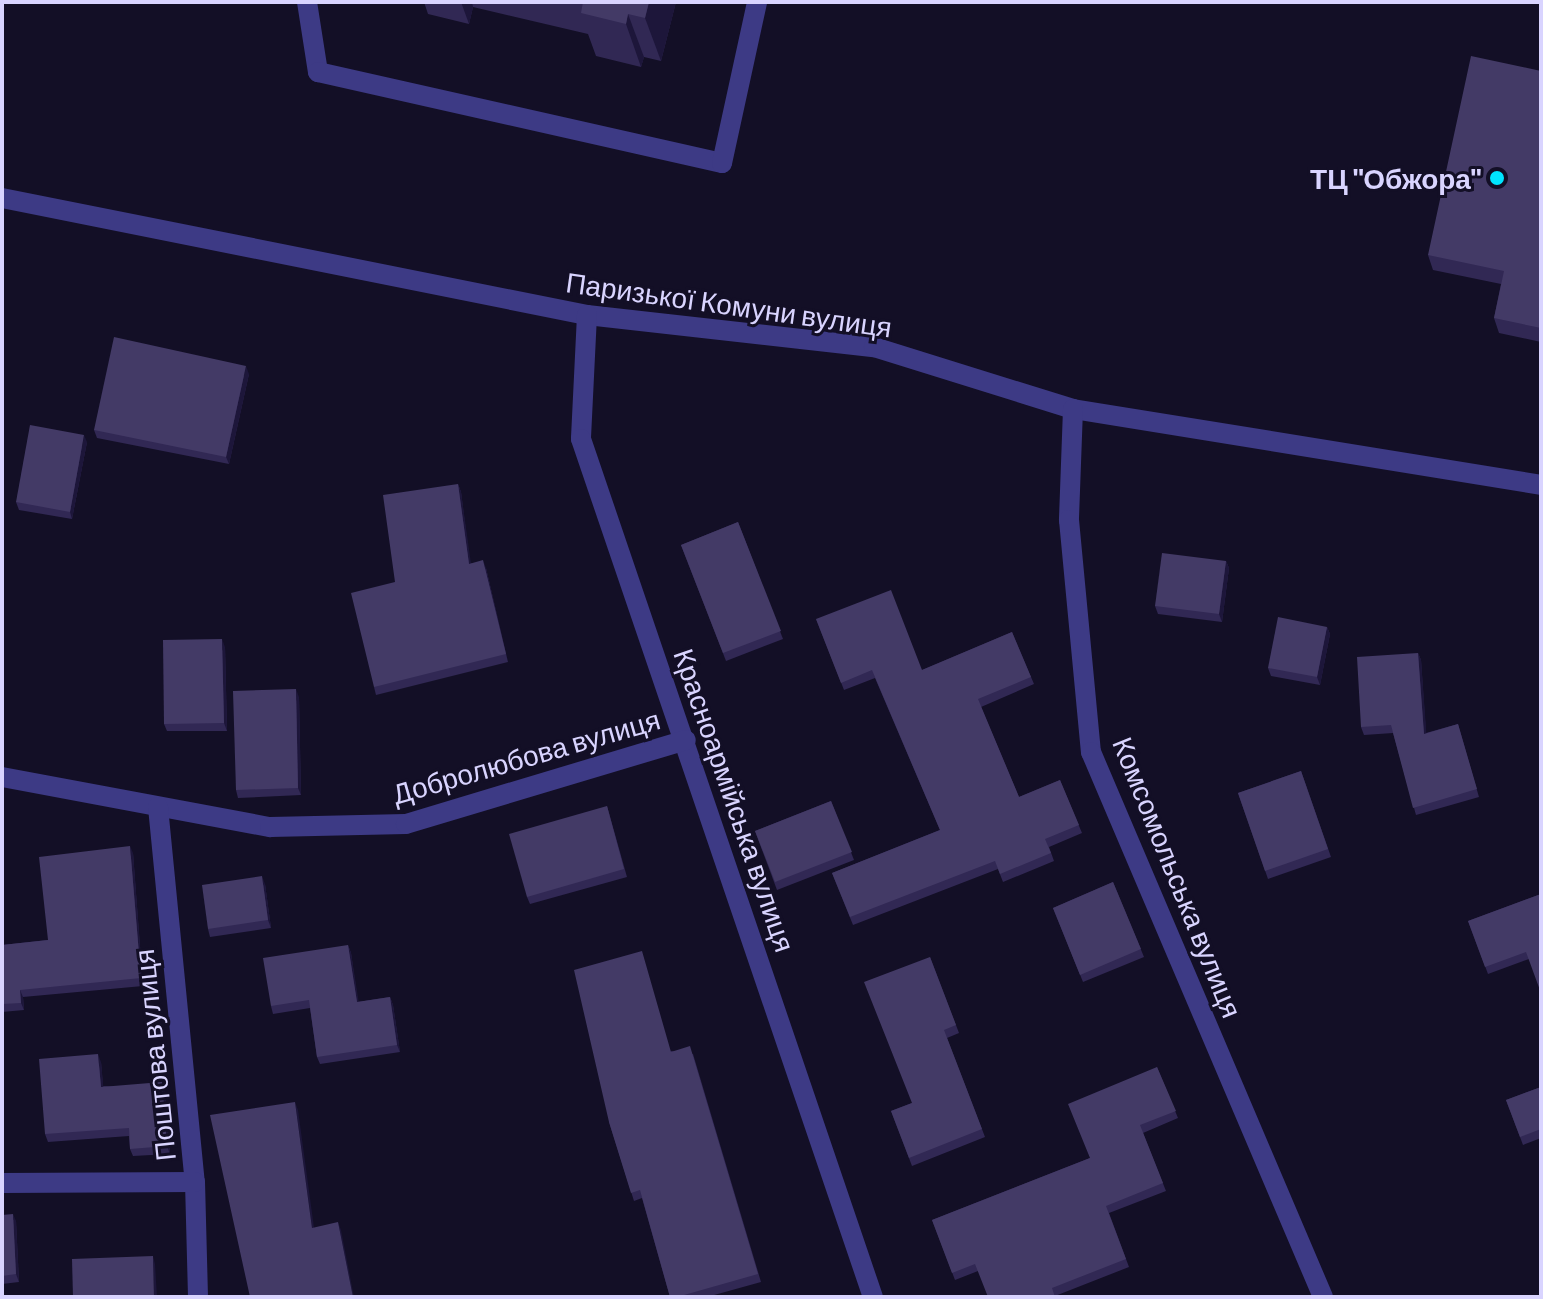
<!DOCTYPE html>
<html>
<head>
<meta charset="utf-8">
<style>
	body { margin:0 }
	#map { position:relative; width:1543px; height:1299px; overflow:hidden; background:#130f26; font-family:Barlow,sans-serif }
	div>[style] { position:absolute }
	.service>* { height:20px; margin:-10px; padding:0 10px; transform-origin:10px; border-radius:10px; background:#3d3a85 }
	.minor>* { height:20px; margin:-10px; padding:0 10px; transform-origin:10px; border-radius:10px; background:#3d3a85 }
	.wall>* { inset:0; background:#312854 }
	.shaded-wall>* { inset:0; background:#1d163a }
	.building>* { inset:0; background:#433a66 }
	.dots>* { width:22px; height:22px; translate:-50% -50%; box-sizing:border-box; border:4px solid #130f26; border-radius:50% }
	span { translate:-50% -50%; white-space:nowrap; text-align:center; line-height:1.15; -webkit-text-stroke:6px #130f26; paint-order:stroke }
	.poi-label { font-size:28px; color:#d9d4ff; font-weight:700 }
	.right { translate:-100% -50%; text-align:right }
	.street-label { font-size:28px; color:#d9d4ff }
	.frame { position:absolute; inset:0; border:4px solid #d9d4ff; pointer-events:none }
</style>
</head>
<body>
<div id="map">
	<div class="service">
		<i style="left:307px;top:2px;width:71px;rotate:81.1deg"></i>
		<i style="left:318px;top:72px;width:414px;rotate:12.7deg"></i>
		<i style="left:722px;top:163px;width:165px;rotate:-77.7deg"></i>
	</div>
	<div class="minor">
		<i style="left:2px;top:198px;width:597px;rotate:11.31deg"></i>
		<i style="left:587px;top:315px;width:289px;rotate:6.4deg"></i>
		<i style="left:874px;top:347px;width:208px;rotate:17.3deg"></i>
		<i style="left:1073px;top:409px;width:474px;rotate:9.2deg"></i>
		<i style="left:587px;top:315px;width:124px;rotate:92.8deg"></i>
		<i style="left:581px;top:439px;width:906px;rotate:71.21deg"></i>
		<i style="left:1073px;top:409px;width:111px;rotate:92.1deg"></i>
		<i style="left:1069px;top:520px;width:233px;rotate:84.6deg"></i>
		<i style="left:1091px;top:752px;width:592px;rotate:66.94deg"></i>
		<i style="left:2px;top:777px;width:273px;rotate:10.6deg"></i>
		<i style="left:270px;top:827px;width:136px;rotate:-1.3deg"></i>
		<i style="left:406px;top:824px;width:292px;rotate:-16.7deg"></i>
		<i style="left:158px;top:807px;width:377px;rotate:84.4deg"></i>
		<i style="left:195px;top:1182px;width:115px;rotate:88.5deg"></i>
		<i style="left:2px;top:1183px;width:193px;rotate:-0.3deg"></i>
	</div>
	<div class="wall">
		<i style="clip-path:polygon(424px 2px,676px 2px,661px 61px,644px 57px,641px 67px,596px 56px,588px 34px,473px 7px,469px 24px,428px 14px)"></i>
		<i style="clip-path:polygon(1541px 71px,1541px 342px,1499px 333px,1494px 318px,1501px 284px,1433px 270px,1428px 255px)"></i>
		<i style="clip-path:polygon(249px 374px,229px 464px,97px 438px,94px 430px)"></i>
		<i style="clip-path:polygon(87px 442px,72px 519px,19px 510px,16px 502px)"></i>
		<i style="clip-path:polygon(458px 484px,461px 492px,470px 563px,486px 568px,508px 662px,376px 695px,374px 687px,395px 582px)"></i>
		<i style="clip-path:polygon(738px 522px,783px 639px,726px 661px,681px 545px)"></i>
		<i style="clip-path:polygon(1226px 561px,1229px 568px,1222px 622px,1158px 614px,1155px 606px)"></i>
		<i style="clip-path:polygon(816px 619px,922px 670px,1012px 632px,1034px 684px,981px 707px,1019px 797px,1060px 780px,1082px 833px,1049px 847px,1054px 861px,1003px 882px,998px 869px,853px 925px,832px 873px,940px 830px,875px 678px,844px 690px)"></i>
		<i style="clip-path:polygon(1327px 627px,1330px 634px,1320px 685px,1271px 676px,1268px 668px)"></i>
		<i style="clip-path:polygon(225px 647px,227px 731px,167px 731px,164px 724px)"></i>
		<i style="clip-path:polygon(1418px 653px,1421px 660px,1426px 733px,1458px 724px,1479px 797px,1416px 815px,1393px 733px,1364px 735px,1361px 727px)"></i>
		<i style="clip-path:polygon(299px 697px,301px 795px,238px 798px,236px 790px)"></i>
		<i style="clip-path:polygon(1301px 771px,1331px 857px,1268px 879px,1238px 793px)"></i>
		<i style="clip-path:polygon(831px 801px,854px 860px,777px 890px,755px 831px)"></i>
		<i style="clip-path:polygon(607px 806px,627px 877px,530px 904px,527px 897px)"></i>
		<i style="clip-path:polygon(133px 853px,143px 986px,23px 997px,24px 1010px,2px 1012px,2px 945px,48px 940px)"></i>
		<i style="clip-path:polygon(1113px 882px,1144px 957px,1083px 982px,1053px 908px)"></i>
		<i style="clip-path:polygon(265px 884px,271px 928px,210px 937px,208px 929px)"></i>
		<i style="clip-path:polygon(1541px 894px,1529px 959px,1488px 974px,1468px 921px)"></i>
		<i style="clip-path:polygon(348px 945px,351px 953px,358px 1002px,390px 997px,393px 1005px,400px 1052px,320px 1064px,317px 1057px,310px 1008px,273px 1014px,271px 1006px)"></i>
		<i style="clip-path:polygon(930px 957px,959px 1033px,947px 1038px,985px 1137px,912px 1166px,891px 1111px,912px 1103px)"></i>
		<i style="clip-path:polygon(671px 1051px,693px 1054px,761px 1282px,707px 1297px,670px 1297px,642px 1198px,634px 1201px,609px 1122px)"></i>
		<i style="clip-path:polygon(101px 1062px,103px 1086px,165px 1090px,170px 1154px,133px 1156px,130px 1149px,129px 1136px,48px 1142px,45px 1134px)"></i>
		<i style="clip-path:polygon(1157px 1067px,1178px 1118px,1143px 1133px,1166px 1191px,1109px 1213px,1129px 1267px,1055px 1296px,978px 1271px,955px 1280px,932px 1220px,1090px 1158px)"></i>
		<i style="clip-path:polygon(1541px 1087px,1541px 1138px,1523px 1145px,1506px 1100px)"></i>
		<i style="clip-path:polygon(2px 1215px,16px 1221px,19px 1282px,2px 1284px)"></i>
	</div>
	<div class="shaded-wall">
		<i style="clip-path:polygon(461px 2px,472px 2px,473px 7px,469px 24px)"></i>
		<i style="clip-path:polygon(649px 2px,676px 2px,661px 61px,645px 18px)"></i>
		<i style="clip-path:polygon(628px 14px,644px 57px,641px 67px,626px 24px)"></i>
		<i style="clip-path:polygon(246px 366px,249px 374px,229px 464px,226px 457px)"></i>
		<i style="clip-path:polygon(84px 435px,87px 442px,72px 519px,70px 512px)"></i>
		<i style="clip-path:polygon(458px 484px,461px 492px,472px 571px,469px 564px)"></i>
		<i style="clip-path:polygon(483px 560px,486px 568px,508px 662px,506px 654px)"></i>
		<i style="clip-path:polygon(1226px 561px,1229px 568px,1222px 622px,1219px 614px)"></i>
		<i style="clip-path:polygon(1327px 627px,1330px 634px,1320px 685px,1317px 677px)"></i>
		<i style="clip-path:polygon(222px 639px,225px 647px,227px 731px,224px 723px)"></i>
		<i style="clip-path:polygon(1418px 653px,1421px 660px,1427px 742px,1424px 734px)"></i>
		<i style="clip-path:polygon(296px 689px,299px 697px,301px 795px,298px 788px)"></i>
		<i style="clip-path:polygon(130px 846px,133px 853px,143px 986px,141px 978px)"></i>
		<i style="clip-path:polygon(262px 876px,265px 884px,271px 928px,268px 920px)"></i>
		<i style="clip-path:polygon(348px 945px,351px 953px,360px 1010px,357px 1002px)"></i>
		<i style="clip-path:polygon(20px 990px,23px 997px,24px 1010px,21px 1003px)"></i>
		<i style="clip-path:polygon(390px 997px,393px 1005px,400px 1052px,397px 1045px)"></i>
		<i style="clip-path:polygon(98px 1054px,101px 1062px,104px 1094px,101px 1087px)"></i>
		<i style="clip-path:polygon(162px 1082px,165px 1090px,170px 1154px,167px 1146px)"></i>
		<i style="clip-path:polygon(295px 1102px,298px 1110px,315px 1235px,312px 1228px)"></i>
		<i style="clip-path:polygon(13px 1214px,16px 1221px,19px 1282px,16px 1274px)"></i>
		<i style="clip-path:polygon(338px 1222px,341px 1230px,354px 1297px,353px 1297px)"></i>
		<i style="clip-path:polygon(153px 1256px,155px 1264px,157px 1297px,154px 1297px)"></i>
	</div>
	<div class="building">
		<i style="clip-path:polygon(583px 2px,649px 2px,645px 18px,628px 14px,626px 24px,581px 13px)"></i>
		<i style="clip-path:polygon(1471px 56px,1541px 71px,1541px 328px,1494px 318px,1504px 271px,1428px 255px)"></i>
		<i style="clip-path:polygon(114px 337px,246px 366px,226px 457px,94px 430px)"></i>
		<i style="clip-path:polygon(30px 425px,84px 435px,70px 512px,16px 502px)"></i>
		<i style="clip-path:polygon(458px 484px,469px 564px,483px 560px,506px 654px,374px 687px,351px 593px,395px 582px,383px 495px)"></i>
		<i style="clip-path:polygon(738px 522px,781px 631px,723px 653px,681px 545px)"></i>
		<i style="clip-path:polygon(1162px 553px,1226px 561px,1219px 614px,1155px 606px)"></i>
		<i style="clip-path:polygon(891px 590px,922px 670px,1012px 632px,1031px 677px,978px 699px,1019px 797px,1060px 780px,1079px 825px,1045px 839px,1051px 853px,1000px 874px,995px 861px,850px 917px,832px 873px,940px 830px,872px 670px,841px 683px,816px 619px)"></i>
		<i style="clip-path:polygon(1278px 617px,1327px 627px,1317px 677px,1268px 668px)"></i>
		<i style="clip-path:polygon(222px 639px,224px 723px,164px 724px,163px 640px)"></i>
		<i style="clip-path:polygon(1418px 653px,1424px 734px,1458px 724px,1477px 789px,1413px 808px,1391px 725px,1361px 727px,1357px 657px)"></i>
		<i style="clip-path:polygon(296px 689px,298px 788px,236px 790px,233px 691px)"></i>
		<i style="clip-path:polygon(1301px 771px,1328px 849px,1265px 871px,1238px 793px)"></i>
		<i style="clip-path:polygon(831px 801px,852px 852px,775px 882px,755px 831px)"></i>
		<i style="clip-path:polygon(607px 806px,624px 869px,527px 897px,509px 834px)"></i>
		<i style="clip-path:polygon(130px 846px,141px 978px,20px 990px,21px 1003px,2px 1004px,2px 945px,48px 940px,39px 857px)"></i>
		<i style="clip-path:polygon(262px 876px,268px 920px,208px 929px,202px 885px)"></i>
		<i style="clip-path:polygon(1113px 882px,1141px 949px,1080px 975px,1053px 908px)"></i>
		<i style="clip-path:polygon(1541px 894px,1541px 993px,1526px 952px,1485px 967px,1468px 921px)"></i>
		<i style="clip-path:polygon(348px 945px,357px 1002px,390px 997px,397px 1045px,317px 1057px,309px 1000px,271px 1006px,263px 958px)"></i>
		<i style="clip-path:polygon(642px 951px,671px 1052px,690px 1046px,758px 1274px,677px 1297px,670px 1297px,640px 1190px,631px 1193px,609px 1122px,574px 970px)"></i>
		<i style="clip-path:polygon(930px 957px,956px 1025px,944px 1030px,982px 1129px,909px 1158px,891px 1111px,912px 1103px,864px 982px)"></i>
		<i style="clip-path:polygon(98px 1054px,101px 1087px,162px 1082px,167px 1146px,130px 1149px,129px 1128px,45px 1134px,39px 1059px)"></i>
		<i style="clip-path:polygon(1157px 1067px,1176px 1111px,1140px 1125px,1163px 1183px,1106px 1206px,1126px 1259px,1052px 1288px,1055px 1297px,988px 1297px,975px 1264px,952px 1273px,932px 1220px,1090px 1158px,1068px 1104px)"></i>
		<i style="clip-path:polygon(1541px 1087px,1541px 1129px,1520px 1137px,1506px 1100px)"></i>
		<i style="clip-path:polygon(295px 1102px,312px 1228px,338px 1222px,353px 1297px,250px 1297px,210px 1115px)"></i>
		<i style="clip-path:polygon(13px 1214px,16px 1274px,2px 1276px,2px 1215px)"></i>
		<i style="clip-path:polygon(153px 1256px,154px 1297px,73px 1297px,72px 1259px)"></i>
	</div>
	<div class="dots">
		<i style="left:1497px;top:178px;background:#00e5ff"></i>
	</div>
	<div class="poi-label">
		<span class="right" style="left:1481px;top:178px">ТЦ "Обжора"</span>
	</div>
	<div class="street-label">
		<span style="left:729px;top:304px;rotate:8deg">Паризької Комуни вулиця</span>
		<span style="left:526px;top:756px;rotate:-16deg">Добролюбова вулиця</span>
		<span style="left:735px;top:800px;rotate:71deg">Красноармійська вулиця</span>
		<span style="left:1178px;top:877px;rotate:68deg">Комсомольська вулиця</span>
		<span style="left:154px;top:1055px;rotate:-96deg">Поштова вулиця</span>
	</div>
	<div class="frame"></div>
</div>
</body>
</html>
